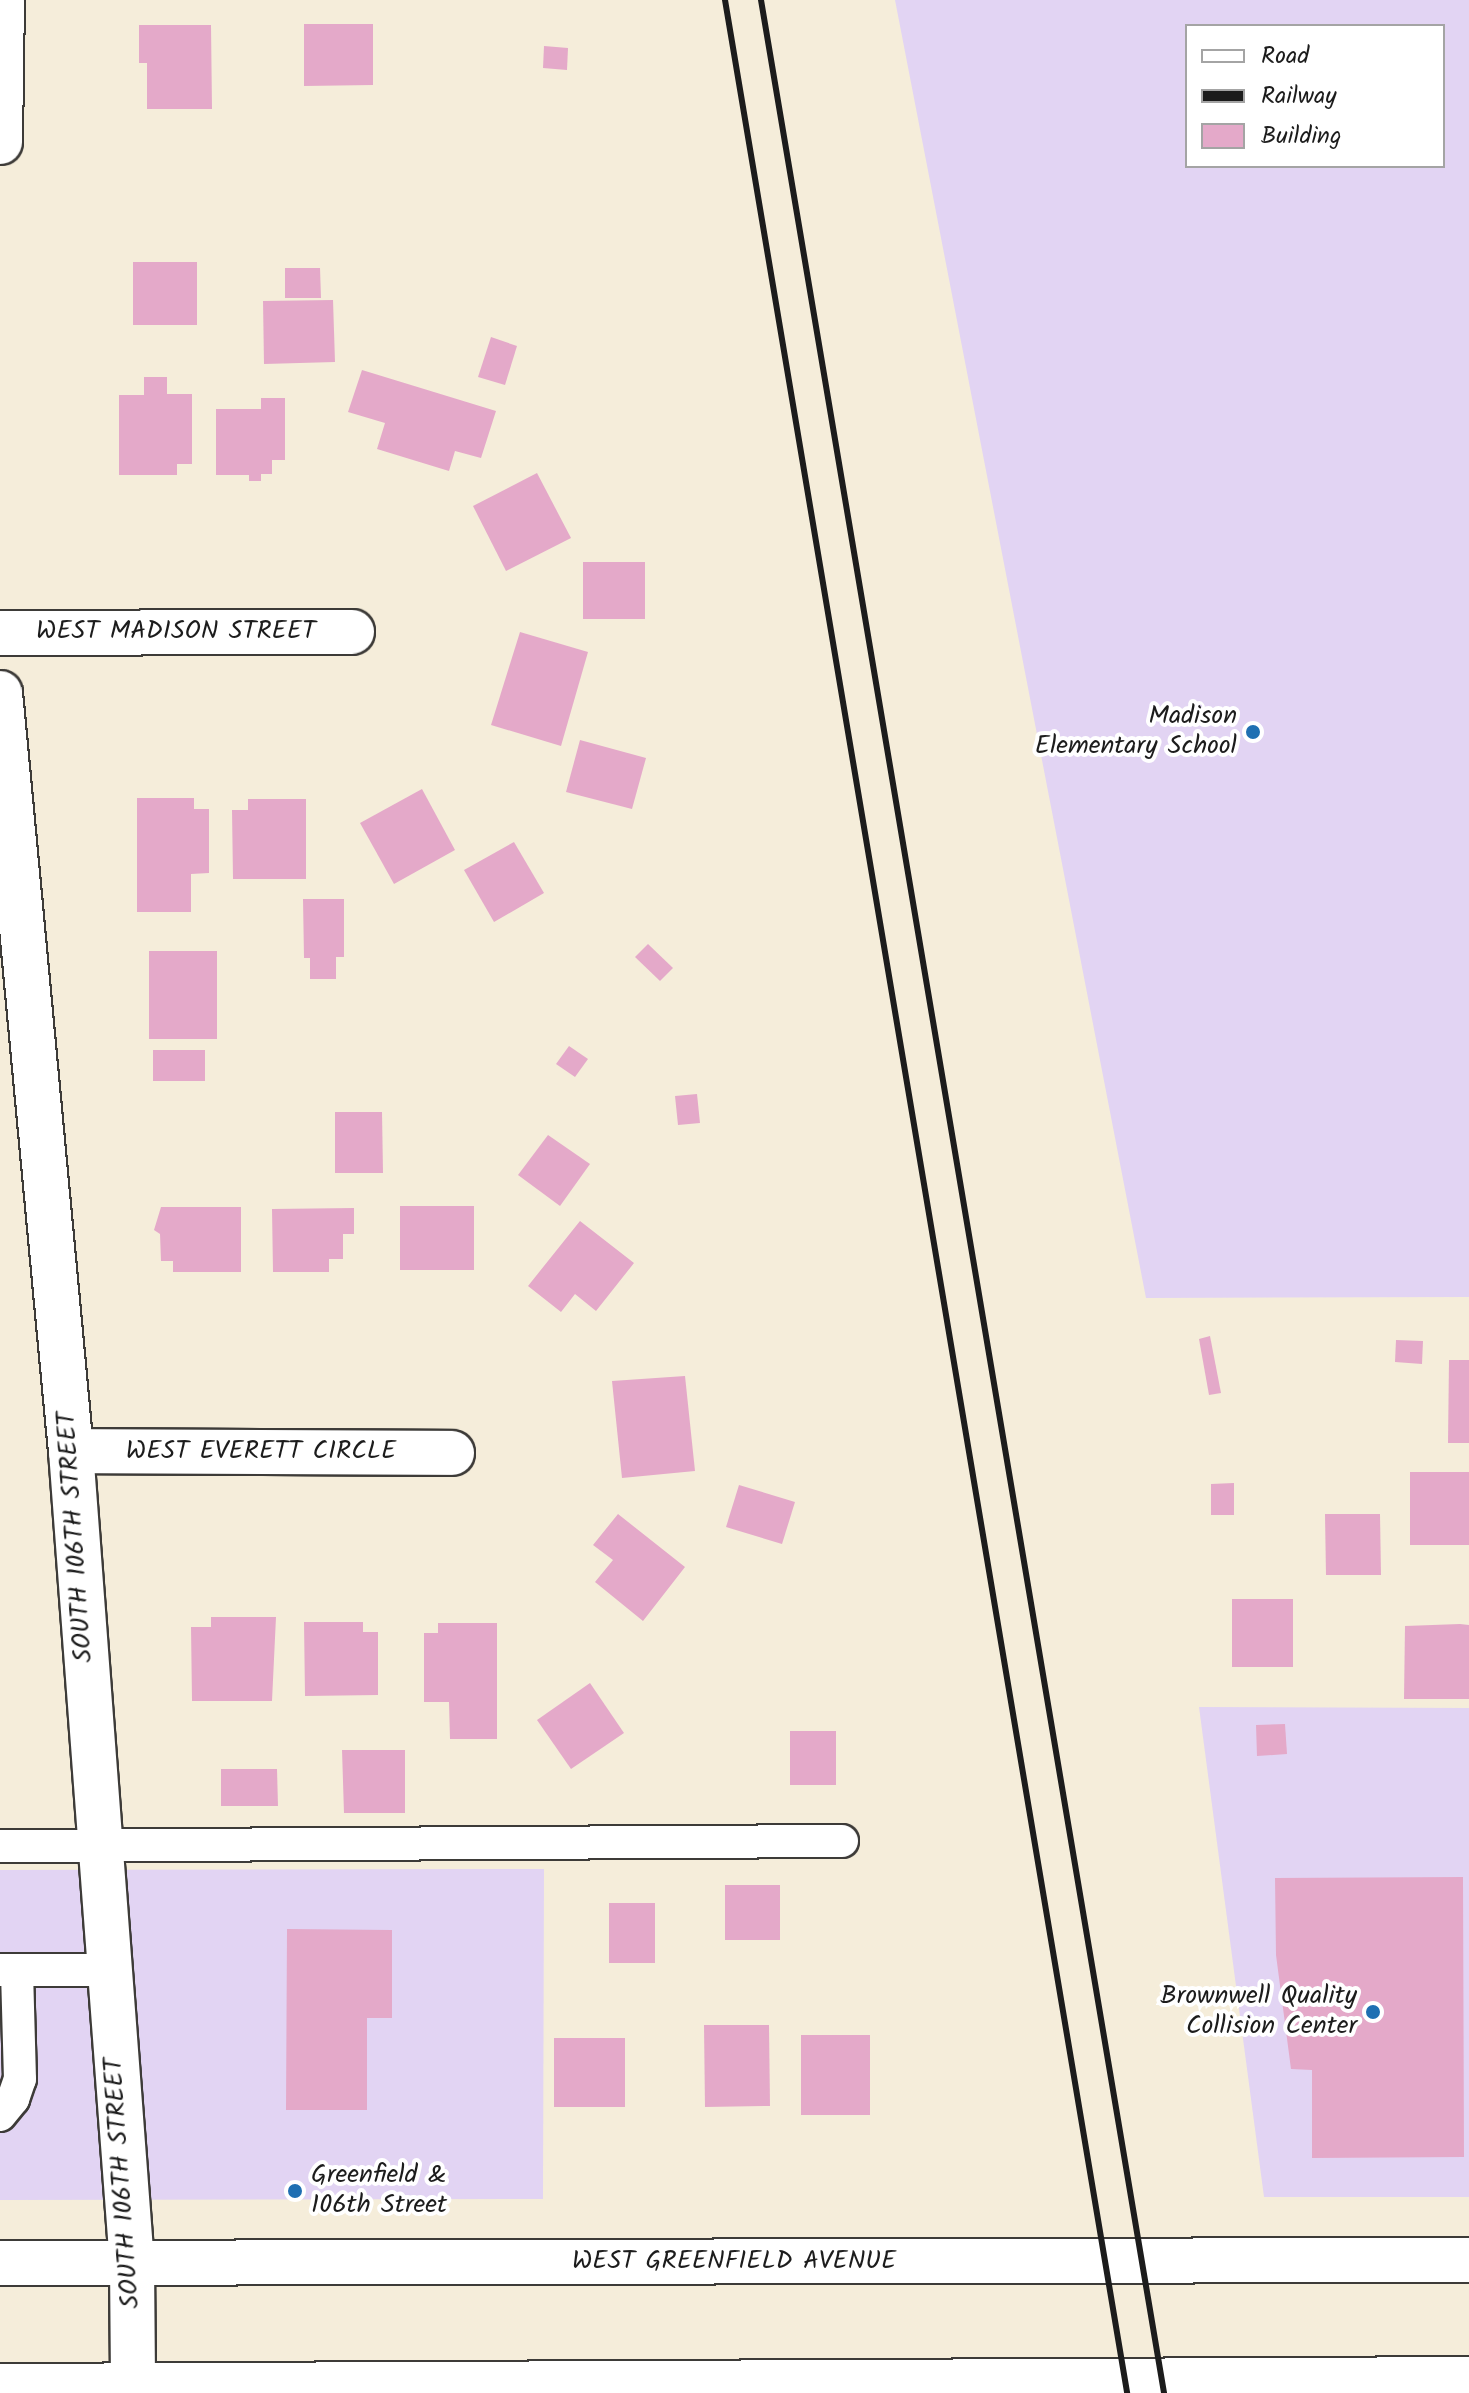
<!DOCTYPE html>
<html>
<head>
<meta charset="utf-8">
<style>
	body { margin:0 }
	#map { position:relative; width:1469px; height:2393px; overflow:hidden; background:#f5edda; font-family:Kalam,sans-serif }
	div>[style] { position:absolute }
	.built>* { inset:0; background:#e2d4f3 }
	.building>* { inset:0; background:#e4a9c9 }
	.roads { filter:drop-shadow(2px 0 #3d3b38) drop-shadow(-2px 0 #3d3b38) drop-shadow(0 2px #3d3b38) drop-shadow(0 -2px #3d3b38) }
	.service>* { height:32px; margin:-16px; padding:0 16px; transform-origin:16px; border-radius:16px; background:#fff }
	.minor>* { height:44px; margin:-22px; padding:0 22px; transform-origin:22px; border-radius:22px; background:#fff }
	.primary>* { height:44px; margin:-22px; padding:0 22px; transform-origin:22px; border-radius:22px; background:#fff }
	.rail>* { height:6px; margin:-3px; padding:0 3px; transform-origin:3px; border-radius:3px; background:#1c1c1c }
	.dots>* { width:22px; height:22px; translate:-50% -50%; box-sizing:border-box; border:4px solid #fff; border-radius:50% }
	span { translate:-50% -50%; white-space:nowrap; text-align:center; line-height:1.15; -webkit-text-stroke:8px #fff; paint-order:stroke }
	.street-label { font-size:26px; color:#1c1c1c }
	.poi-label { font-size:26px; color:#1c1c1c }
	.right { translate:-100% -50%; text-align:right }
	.left { translate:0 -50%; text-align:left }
	.legend { position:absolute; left:1185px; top:24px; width:260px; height:144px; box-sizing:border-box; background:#fff; border:2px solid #a4a4a4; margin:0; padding:10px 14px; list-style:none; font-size:24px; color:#1c1c1c }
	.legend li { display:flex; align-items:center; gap:16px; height:40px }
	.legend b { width:40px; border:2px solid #a4a4a4 }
</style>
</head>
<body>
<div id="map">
	<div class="built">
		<i style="clip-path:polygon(evenodd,895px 0,1469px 0,1469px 1297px,1146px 1298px,895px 0,1443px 26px,1443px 166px,1187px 166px,1187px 26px,1443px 26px)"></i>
		<i style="clip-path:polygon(1199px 1707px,1469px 1708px,1469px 2197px,1264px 2197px)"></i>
		<i style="clip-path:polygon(544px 1869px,543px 2199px,0 2200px,0 1870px)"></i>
	</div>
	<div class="building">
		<i style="clip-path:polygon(304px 24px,373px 24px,373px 85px,304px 86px)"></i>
		<i style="clip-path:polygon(139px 25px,211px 25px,212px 109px,147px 109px,147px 63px,139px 63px)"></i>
		<i style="clip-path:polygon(544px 46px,568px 48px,567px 70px,543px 68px)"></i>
		<i style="clip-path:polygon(133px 262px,197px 262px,197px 325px,133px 325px)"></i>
		<i style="clip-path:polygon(285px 268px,320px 268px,321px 298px,285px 298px)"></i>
		<i style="clip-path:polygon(333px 300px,335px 362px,264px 364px,263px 301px)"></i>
		<i style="clip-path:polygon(491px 337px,517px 346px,505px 385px,478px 377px)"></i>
		<i style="clip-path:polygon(362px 370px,496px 411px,481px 458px,455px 451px,449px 471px,377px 449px,385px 423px,348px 412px)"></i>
		<i style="clip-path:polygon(144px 377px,167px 377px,167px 394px,192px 394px,192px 464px,177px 464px,177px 475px,119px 475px,119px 395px,144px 395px)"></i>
		<i style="clip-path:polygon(261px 398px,285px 398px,285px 460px,272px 460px,272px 474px,261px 474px,261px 481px,249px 481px,249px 475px,216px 475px,216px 409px,261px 409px)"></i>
		<i style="clip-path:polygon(537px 473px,571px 538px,506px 571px,473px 506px)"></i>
		<i style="clip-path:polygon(583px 562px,645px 562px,645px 619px,583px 619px)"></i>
		<i style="clip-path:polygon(520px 632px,588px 652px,561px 746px,491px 725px)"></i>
		<i style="clip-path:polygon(580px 740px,646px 758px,632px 809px,566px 792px)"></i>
		<i style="clip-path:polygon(422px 789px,455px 850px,394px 884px,360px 823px)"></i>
		<i style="clip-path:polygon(137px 798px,194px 798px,194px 809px,209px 809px,209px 873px,191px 874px,191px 912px,137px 912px)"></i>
		<i style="clip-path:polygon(248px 799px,306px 799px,306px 879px,233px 879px,232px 810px,248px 810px)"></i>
		<i style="clip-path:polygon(514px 842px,544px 893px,494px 922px,464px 870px)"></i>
		<i style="clip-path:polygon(303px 899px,344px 899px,344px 957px,336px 957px,336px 979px,310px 979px,310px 958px,304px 958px)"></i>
		<i style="clip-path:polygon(648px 944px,673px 968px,660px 981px,635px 957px)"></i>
		<i style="clip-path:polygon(149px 951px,217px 951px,217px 1039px,149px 1039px)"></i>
		<i style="clip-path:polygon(569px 1046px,588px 1059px,575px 1077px,556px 1064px)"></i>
		<i style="clip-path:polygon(153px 1050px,205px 1050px,205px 1081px,153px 1081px)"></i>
		<i style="clip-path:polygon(697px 1094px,700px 1123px,678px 1125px,675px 1096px)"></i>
		<i style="clip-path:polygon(335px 1112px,382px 1112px,383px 1173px,335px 1173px)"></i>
		<i style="clip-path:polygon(548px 1135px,590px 1164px,560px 1206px,518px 1175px)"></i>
		<i style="clip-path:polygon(400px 1206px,474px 1206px,474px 1270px,400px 1270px)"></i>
		<i style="clip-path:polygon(161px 1207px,241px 1207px,241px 1272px,173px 1272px,173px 1261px,161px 1261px,160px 1234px,154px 1230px)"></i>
		<i style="clip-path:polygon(354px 1208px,354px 1234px,343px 1234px,343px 1259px,329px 1259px,329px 1272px,273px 1272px,272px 1209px)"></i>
		<i style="clip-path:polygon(580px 1221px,634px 1263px,596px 1311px,575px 1294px,561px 1312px,528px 1286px)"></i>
		<i style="clip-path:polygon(1210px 1336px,1221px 1393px,1209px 1395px,1199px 1339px)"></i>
		<i style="clip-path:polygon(1396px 1340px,1423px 1341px,1422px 1364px,1395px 1362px)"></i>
		<i style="clip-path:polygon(1449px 1360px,1469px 1360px,1469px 1443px,1448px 1443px)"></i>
		<i style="clip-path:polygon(685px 1376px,695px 1471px,622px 1478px,612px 1381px)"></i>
		<i style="clip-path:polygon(1410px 1472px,1469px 1472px,1469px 1545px,1410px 1545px)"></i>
		<i style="clip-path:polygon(1234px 1483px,1234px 1515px,1211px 1515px,1211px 1484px)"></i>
		<i style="clip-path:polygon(739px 1485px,795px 1502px,782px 1544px,726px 1527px)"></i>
		<i style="clip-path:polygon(618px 1514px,685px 1567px,643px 1621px,595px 1582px,613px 1560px,593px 1545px)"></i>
		<i style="clip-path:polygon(1325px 1514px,1380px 1514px,1381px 1575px,1326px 1575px)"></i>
		<i style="clip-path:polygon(1232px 1599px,1293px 1599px,1293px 1667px,1232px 1667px)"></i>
		<i style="clip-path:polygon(211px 1617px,276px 1617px,272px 1701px,192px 1701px,191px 1627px,211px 1627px)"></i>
		<i style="clip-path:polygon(304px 1622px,363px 1622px,363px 1632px,378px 1632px,378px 1695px,305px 1696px)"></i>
		<i style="clip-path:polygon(438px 1623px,497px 1623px,497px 1739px,450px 1739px,449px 1702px,424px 1702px,424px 1633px,438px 1633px)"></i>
		<i style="clip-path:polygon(1460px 1624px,1469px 1625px,1469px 1699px,1404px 1699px,1405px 1626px)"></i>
		<i style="clip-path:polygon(590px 1683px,624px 1733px,571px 1769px,537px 1720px)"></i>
		<i style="clip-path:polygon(1285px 1724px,1287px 1754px,1257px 1756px,1256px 1725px)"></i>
		<i style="clip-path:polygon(790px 1731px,836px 1731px,836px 1785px,790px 1785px)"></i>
		<i style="clip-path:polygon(342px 1750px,405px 1750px,405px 1813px,344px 1813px)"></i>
		<i style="clip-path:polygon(221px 1769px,277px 1769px,278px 1806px,221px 1806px)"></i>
		<i style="clip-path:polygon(1463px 1877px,1464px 2157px,1312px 2158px,1312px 2070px,1291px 2069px,1276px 1955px,1275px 1878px)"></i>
		<i style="clip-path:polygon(725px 1885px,780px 1885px,780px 1940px,725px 1940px)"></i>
		<i style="clip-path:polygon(609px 1903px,655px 1903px,655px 1963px,609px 1963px)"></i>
		<i style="clip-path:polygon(287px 1929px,392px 1930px,392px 2018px,367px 2018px,367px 2110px,286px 2110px)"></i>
		<i style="clip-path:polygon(704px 2025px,769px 2025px,770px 2106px,705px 2107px)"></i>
		<i style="clip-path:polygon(801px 2035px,870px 2035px,870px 2115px,801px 2115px)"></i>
		<i style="clip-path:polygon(554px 2038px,625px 2038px,625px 2107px,554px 2107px)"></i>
	</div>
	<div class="roads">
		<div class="service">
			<i style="left:0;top:1846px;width:842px;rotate:-0.34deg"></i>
			<i style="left:0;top:1970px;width:107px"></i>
			<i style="left:0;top:2115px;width:21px;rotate:-51deg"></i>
			<i style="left:13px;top:2099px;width:21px;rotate:-71deg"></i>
			<i style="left:20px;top:2079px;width:109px;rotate:-91.6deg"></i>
		</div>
		<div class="minor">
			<i style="left:0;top:142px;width:142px;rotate:-89.2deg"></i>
			<i style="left:0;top:633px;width:352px;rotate:-0.2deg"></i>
			<i style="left:0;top:693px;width:761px;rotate:84.65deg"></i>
			<i style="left:71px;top:1451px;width:815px;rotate:85.71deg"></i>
			<i style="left:132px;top:2264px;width:118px;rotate:89.5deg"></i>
			<i style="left:71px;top:1451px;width:381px;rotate:0.3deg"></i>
		</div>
		<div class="primary">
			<i style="left:0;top:2263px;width:1469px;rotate:-0.12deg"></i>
			<i style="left:0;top:2386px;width:1469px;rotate:-0.27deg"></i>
		</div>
	</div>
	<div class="rail">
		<i style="left:725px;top:0;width:2427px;rotate:80.46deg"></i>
		<i style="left:761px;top:0;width:2427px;rotate:80.44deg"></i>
	</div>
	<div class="dots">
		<i style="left:1253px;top:732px;background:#1f6fb2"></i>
		<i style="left:1373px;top:2012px;background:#1f6fb2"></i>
		<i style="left:295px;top:2191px;background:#1f6fb2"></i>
	</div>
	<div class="street-label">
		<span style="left:176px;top:632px">WEST MADISON STREET</span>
		<span style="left:261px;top:1452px">WEST EVERETT CIRCLE</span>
		<span style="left:76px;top:1537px;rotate:-94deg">SOUTH 106TH STREET</span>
		<span style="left:123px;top:2183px;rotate:-94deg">SOUTH 106TH STREET</span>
		<span style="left:734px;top:2262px">WEST GREENFIELD AVENUE</span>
	</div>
	<div class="poi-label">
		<span class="right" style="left:1237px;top:732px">Madison<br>Elementary School</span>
		<span class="right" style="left:1357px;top:2012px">Brownwell Quality<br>Collision Center</span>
		<span class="left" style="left:311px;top:2191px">Greenfield &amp;<br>106th Street</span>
	</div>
	<ul class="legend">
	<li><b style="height:10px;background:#fff"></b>Road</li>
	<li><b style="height:10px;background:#1c1c1c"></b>Railway</li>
	<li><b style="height:22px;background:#e4a9c9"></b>Building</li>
	</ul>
</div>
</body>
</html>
